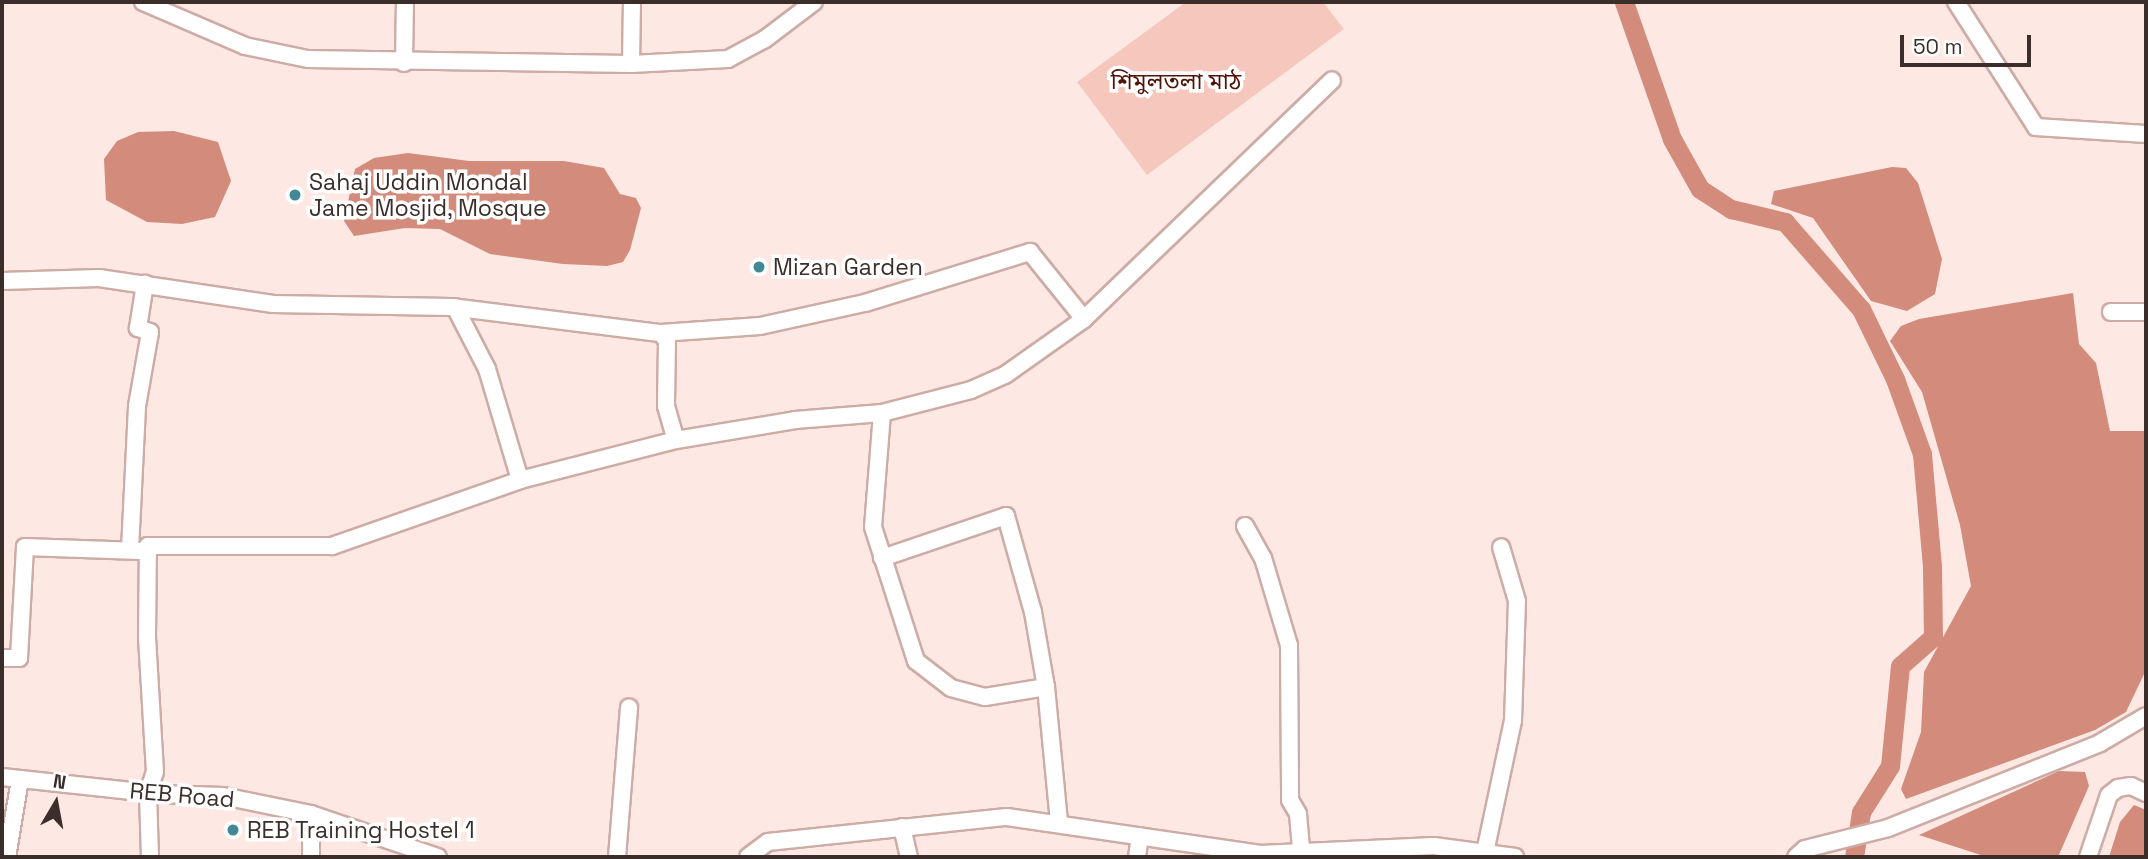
<!DOCTYPE html>
<html>
<head>
<meta charset="utf-8">
<style>
	body { margin:0 }
	#map { position:relative; width:2148px; height:859px; overflow:hidden; background:#fde8e3; font-family:"Space Grotesk","Noto Sans Bengali",sans-serif }
	div>[style] { position:absolute }
	.green>* { inset:0; background:#f6c8bd }
	.water>* { inset:0; background:#d38b7c }
	.canal>* { height:19px; margin:-9.5px; padding:0 9.5px; transform-origin:9.5px; border-radius:9.5px; background:#d38b7c }
	.roads { filter:drop-shadow(2px 0 #cdaca5) drop-shadow(-2px 0 #cdaca5) drop-shadow(0 2px #cdaca5) drop-shadow(0 -2px #cdaca5) }
	.minor>* { height:16px; margin:-8px; padding:0 8px; transform-origin:8px; border-radius:8px; background:#fff }
	.dots>* { width:19px; height:19px; translate:-50% -50%; box-sizing:border-box; border:4px solid #fff; border-radius:50% }
	span { translate:-50% -50%; white-space:nowrap; text-align:center; line-height:1.15; -webkit-text-stroke:7px #fff; paint-order:stroke }
	.park-label { font-size:23px; color:#531207 }
	.poi-label { font-size:23px; color:#3a2d2a }
	.left { translate:0 -50%; text-align:left }
	.street-label { font-size:23px; color:#3a2d2a }
	.frame { position:absolute; inset:0; border:4px solid #3a2d2a; pointer-events:none }
	.north { position:absolute; left:21px; top:768px; width:70px; height:70px; -webkit-text-stroke:5px #fff; paint-order:stroke; rotate:10deg; font-size:19px; font-weight:700; line-height:28px; text-align:center; color:#3a2d2a }
	.north::after { content:''; display:block; margin:auto; width:24px; height:32px; background:#3a2d2a; clip-path:polygon(50% 0,100% 100%,50% 72%,0 100%) }
	.scale { position:absolute; left:1900px; top:35px; width:131px; height:32px; box-sizing:border-box; border:4px solid #3a2d2a; border-top:0; padding-left:9px; font-size:21px; line-height:24px; white-space:nowrap; color:#3a2d2a; -webkit-text-stroke:5px #fff; paint-order:stroke }
</style>
</head>
<body>
<div id="map">
	<div class="green">
		<i style="clip-path:polygon(1186px 2px,1323px 2px,1344px 29px,1147px 175px,1077px 82px)"></i>
	</div>
	<div class="water">
		<i style="clip-path:polygon(174px 131px,218px 142px,231px 181px,215px 217px,182px 224px,147px 222px,106px 200px,104px 159px,117px 141px,138px 132px)"></i>
		<i style="clip-path:polygon(408px 153px,469px 161px,564px 161px,604px 168px,620px 194px,636px 198px,641px 208px,630px 250px,623px 262px,607px 266px,563px 264px,490px 254px,440px 229px,405px 228px,354px 236px,344px 221px,355px 169px,374px 158px)"></i>
		<i style="clip-path:polygon(1892px 167px,1906px 168px,1918px 183px,1942px 259px,1935px 294px,1907px 311px,1871px 301px,1813px 218px,1771px 204px,1774px 191px)"></i>
		<i style="clip-path:polygon(2073px 293px,2079px 344px,2096px 363px,2110px 431px,2146px 431px,2146px 670px,2126px 712px,2095px 730px,1906px 799px,1901px 789px,1921px 732px,1924px 672px,1971px 586px,1960px 525px,1922px 392px,1890px 341px,1901px 326px,1919px 319px)"></i>
		<i style="clip-path:polygon(2059px 771px,2085px 772px,2089px 786px,2058px 857px,1987px 857px,1919px 835px)"></i>
		<i style="clip-path:polygon(2134px 805px,2146px 810px,2146px 857px,2109px 857px,2120px 822px)"></i>
	</div>
	<div class="canal">
		<i style="left:1624px;top:2px;width:145px;rotate:70.7deg"></i>
		<i style="left:1672px;top:139px;width:57px;rotate:60.8deg"></i>
		<i style="left:1700px;top:189px;width:37px;rotate:33deg"></i>
		<i style="left:1731px;top:209px;width:56px;rotate:13.5deg"></i>
		<i style="left:1785px;top:222px;width:116px;rotate:48.9deg"></i>
		<i style="left:1861px;top:309px;width:78px;rotate:64.1deg"></i>
		<i style="left:1895px;top:379px;width:80px;rotate:70.2deg"></i>
		<i style="left:1922px;top:454px;width:113px;rotate:84.9deg"></i>
		<i style="left:1932px;top:567px;width:70px;rotate:89.2deg"></i>
		<i style="left:1933px;top:637px;width:44px;rotate:138.7deg"></i>
		<i style="left:1900px;top:666px;width:100px;rotate:95.7deg"></i>
		<i style="left:1890px;top:766px;width:54px;rotate:122.2deg"></i>
		<i style="left:1861px;top:812px;width:46px;rotate:98.8deg"></i>
	</div>
	<div class="roads">
		<div class="minor">
			<i style="left:143px;top:2px;width:111px;rotate:23.3deg"></i>
			<i style="left:245px;top:46px;width:64px;rotate:11.7deg"></i>
			<i style="left:308px;top:59px;width:323px;rotate:0.9deg"></i>
			<i style="left:631px;top:64px;width:97px;rotate:-3deg"></i>
			<i style="left:728px;top:59px;width:42px;rotate:-28.4deg"></i>
			<i style="left:765px;top:39px;width:61px;rotate:-37.1deg"></i>
			<i style="left:1956px;top:2px;width:148px;rotate:57.4deg"></i>
			<i style="left:2036px;top:127px;width:110px;rotate:3.6deg"></i>
			<i style="left:404px;top:63px;width:61px;rotate:-89.1deg"></i>
			<i style="left:631px;top:64px;width:62px;rotate:-89.1deg"></i>
			<i style="left:2px;top:281px;width:97px;rotate:-1.8deg"></i>
			<i style="left:99px;top:278px;width:176px;rotate:8.5deg"></i>
			<i style="left:273px;top:304px;width:178px;rotate:1deg"></i>
			<i style="left:451px;top:307px;width:212px;rotate:7.1deg"></i>
			<i style="left:661px;top:333px;width:99px;rotate:-4deg"></i>
			<i style="left:760px;top:326px;width:107px;rotate:-12.4deg"></i>
			<i style="left:865px;top:303px;width:173px;rotate:-17.2deg"></i>
			<i style="left:1030px;top:252px;width:86px;rotate:51.1deg"></i>
			<i style="left:455px;top:307px;width:70px;rotate:62.7deg"></i>
			<i style="left:487px;top:369px;width:116px;rotate:73.4deg"></i>
			<i style="left:2111px;top:312px;width:35px"></i>
			<i style="left:661px;top:333px;width:10px;rotate:53deg"></i>
			<i style="left:667px;top:341px;width:65px;rotate:90.9deg"></i>
			<i style="left:666px;top:406px;width:35px;rotate:74deg"></i>
			<i style="left:882px;top:413px;width:114px;rotate:94.5deg"></i>
			<i style="left:873px;top:527px;width:141px;rotate:72.2deg"></i>
			<i style="left:916px;top:661px;width:44px;rotate:37.6deg"></i>
			<i style="left:951px;top:688px;width:35px;rotate:15deg"></i>
			<i style="left:985px;top:697px;width:62px;rotate:-9.3deg"></i>
			<i style="left:1046px;top:687px;width:137px;rotate:84.5deg"></i>
			<i style="left:1245px;top:526px;width:37px;rotate:61deg"></i>
			<i style="left:1263px;top:558px;width:91px;rotate:73.4deg"></i>
			<i style="left:1289px;top:645px;width:155px;rotate:89.6deg"></i>
			<i style="left:1290px;top:800px;width:16px;rotate:60deg"></i>
			<i style="left:1298px;top:814px;width:38px;rotate:85deg"></i>
			<i style="left:130px;top:550px;width:144px;rotate:-87.2deg"></i>
			<i style="left:137px;top:406px;width:75px;rotate:-80deg"></i>
			<i style="left:150px;top:332px;width:13px;rotate:-162deg"></i>
			<i style="left:138px;top:328px;width:45px;rotate:-81deg"></i>
			<i style="left:882px;top:558px;width:131px;rotate:-18.7deg"></i>
			<i style="left:1006px;top:516px;width:100px;rotate:74.3deg"></i>
			<i style="left:1033px;top:612px;width:76px;rotate:80.2deg"></i>
			<i style="left:2px;top:658px;width:17px"></i>
			<i style="left:19px;top:658px;width:111px;rotate:-86.9deg"></i>
			<i style="left:25px;top:547px;width:114px;rotate:2deg"></i>
			<i style="left:2px;top:777px;width:158px;rotate:6.2deg"></i>
			<i style="left:159px;top:794px;width:64px;rotate:1.8deg"></i>
			<i style="left:223px;top:796px;width:90px;rotate:11.6deg"></i>
			<i style="left:311px;top:814px;width:134px;rotate:18.7deg"></i>
			<i style="left:311px;top:814px;width:43px;rotate:90deg"></i>
			<i style="left:902px;top:827px;width:31px;rotate:77deg"></i>
			<i style="left:7px;top:857px;width:79px;rotate:-80.5deg"></i>
			<i style="left:150px;top:857px;width:64px;rotate:-91.8deg"></i>
			<i style="left:148px;top:793px;width:22px;rotate:-72deg"></i>
			<i style="left:155px;top:772px;width:135px;rotate:-93.4deg"></i>
			<i style="left:147px;top:637px;width:91px;rotate:-89.4deg"></i>
			<i style="left:148px;top:546px;width:184px"></i>
			<i style="left:332px;top:546px;width:199px;rotate:-19.3deg"></i>
			<i style="left:520px;top:480px;width:161px;rotate:-14.4deg"></i>
			<i style="left:676px;top:440px;width:121px;rotate:-9.5deg"></i>
			<i style="left:795px;top:420px;width:87px;rotate:-4.6deg"></i>
			<i style="left:882px;top:413px;width:92px;rotate:-14.5deg"></i>
			<i style="left:971px;top:390px;width:37px;rotate:-24deg"></i>
			<i style="left:1005px;top:375px;width:97px;rotate:-35.3deg"></i>
			<i style="left:1084px;top:319px;width:344px;rotate:-43.9deg"></i>
			<i style="left:617px;top:857px;width:150px;rotate:-85.4deg"></i>
			<i style="left:748px;top:857px;width:25px;rotate:-37deg"></i>
			<i style="left:768px;top:842px;width:240px;rotate:-6deg"></i>
			<i style="left:1007px;top:817px;width:256px;rotate:8.3deg"></i>
			<i style="left:1260px;top:854px;width:174px;rotate:-2.6deg"></i>
			<i style="left:1434px;top:846px;width:82px;rotate:7.7deg"></i>
			<i style="left:1137px;top:857px;width:21px;rotate:-82deg"></i>
			<i style="left:1484px;top:857px;width:139px;rotate:-78deg"></i>
			<i style="left:1513px;top:721px;width:120px;rotate:-88.1deg"></i>
			<i style="left:1517px;top:601px;width:56px;rotate:-106.5deg"></i>
			<i style="left:1796px;top:857px;width:12px;rotate:-42deg"></i>
			<i style="left:1805px;top:849px;width:86px;rotate:-14.2deg"></i>
			<i style="left:1888px;top:828px;width:228px;rotate:-21.8deg"></i>
			<i style="left:2100px;top:743px;width:53px;rotate:-30.4deg"></i>
			<i style="left:2088px;top:857px;width:65px;rotate:-71.3deg"></i>
			<i style="left:2109px;top:795px;width:11px;rotate:-38deg"></i>
			<i style="left:2118px;top:788px;width:13px;rotate:-9deg"></i>
			<i style="left:2131px;top:786px;width:17px;rotate:25deg"></i>
		</div>
	</div>
	<div class="dots">
		<i style="left:295px;top:195px;background:#438895"></i>
		<i style="left:759px;top:267px;background:#438895"></i>
		<i style="left:233px;top:830px;background:#438895"></i>
	</div>
	<div class="park-label">
		<span style="left:1176px;top:81px">শিমুলতলা মাঠ</span>
	</div>
	<div class="poi-label">
		<span class="left" style="left:309px;top:195px">Sahaj Uddin Mondal<br>Jame Mosjid, Mosque</span>
		<span class="left" style="left:773px;top:267px">Mizan Garden</span>
		<span class="left" style="left:247px;top:830px">REB Training Hostel 1</span>
	</div>
	<div class="street-label">
		<span style="left:182px;top:795px;rotate:5deg">REB Road</span>
	</div>
	<div class="frame"></div>
	<div class="north">N</div>
	<div class="scale">50 m</div>
</div>
</body>
</html>
